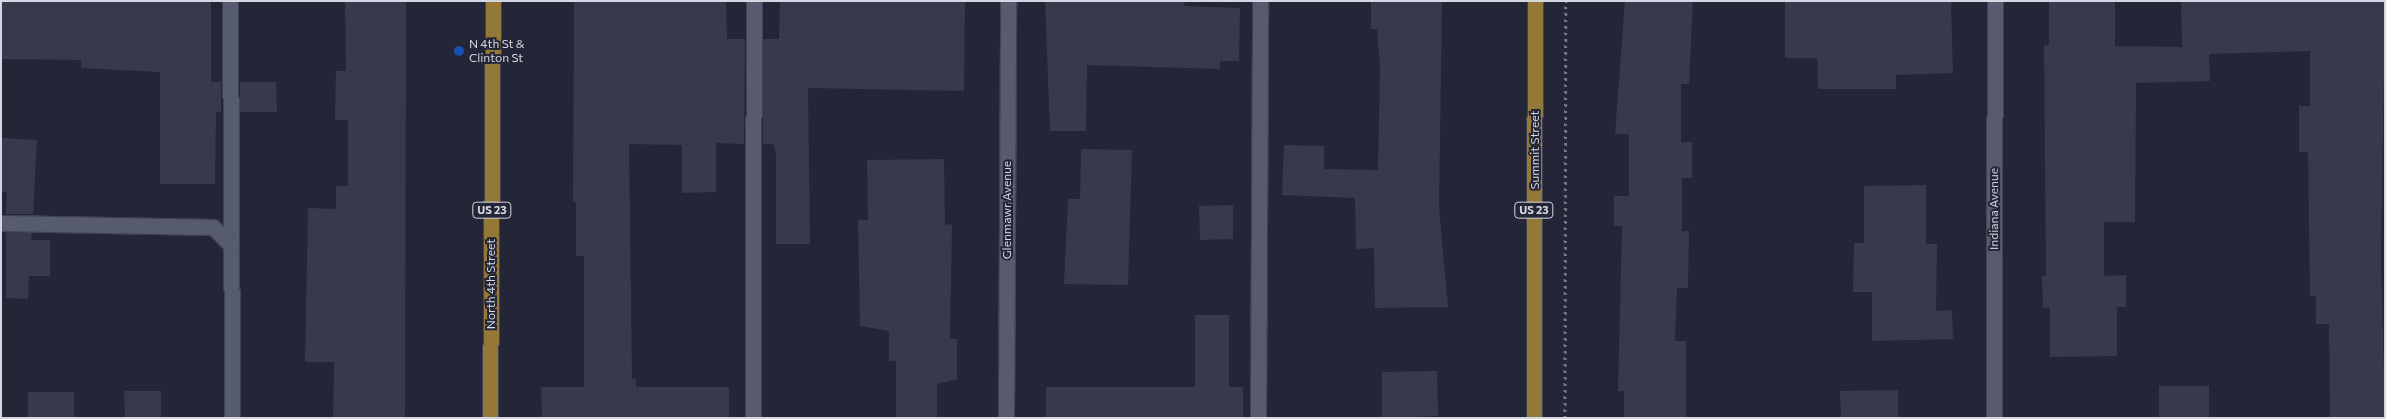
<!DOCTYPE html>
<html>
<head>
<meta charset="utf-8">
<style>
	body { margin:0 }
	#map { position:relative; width:2386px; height:419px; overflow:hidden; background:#242638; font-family:Commissioner,sans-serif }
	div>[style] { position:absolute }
	.building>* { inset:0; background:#373a4d }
	.path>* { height:3px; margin-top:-1.5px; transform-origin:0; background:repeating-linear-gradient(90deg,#767887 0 2.5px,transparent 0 6.5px) }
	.roads { filter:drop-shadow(1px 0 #414352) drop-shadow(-1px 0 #414352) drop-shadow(0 1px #414352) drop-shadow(0 -1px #414352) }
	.minor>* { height:15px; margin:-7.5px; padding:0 7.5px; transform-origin:7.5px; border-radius:7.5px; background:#575b6f }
	.major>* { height:15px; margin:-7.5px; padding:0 7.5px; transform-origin:7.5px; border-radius:7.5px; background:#947837 }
	.dots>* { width:14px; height:14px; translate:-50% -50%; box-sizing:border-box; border:2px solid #242638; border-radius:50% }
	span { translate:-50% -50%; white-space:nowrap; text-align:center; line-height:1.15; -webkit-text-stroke:4px #242638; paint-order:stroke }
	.shield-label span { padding:1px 4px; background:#242638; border:1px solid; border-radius:4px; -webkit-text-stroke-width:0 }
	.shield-label { font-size:11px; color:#d5d7e3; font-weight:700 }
	.poi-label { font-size:12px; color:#d5d7e3 }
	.left { translate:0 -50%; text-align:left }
	.street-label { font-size:12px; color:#d5d7e3 }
	.frame { position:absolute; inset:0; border:2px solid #d5d7e3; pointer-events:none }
</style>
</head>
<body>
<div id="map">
	<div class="building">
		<i style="clip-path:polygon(1px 1px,211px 1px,211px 82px,221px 82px,221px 112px,216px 112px,215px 184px,160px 184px,160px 72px,81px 68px,81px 60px,1px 59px)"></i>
		<i style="clip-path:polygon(345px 1px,406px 1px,405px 418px,333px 418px,334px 362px,305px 362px,308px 208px,336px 209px,336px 186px,348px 186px,348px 120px,335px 120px,336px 71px,346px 71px)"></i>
		<i style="clip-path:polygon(574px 1px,726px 1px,727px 39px,745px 39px,744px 144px,716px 143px,716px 192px,682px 193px,682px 145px,629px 144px,632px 379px,636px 379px,636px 387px,729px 387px,729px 418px,542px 418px,541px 387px,584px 387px,584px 256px,576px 256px,576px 202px,573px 202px)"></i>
		<i style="clip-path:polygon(780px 1px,965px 1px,964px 91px,808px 88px,810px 244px,776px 244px,776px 156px,774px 144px,763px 144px,763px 39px,779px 39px)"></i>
		<i style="clip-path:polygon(1045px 1px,1185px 1px,1184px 6px,1240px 8px,1239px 61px,1220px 61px,1220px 69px,1087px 65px,1086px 131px,1050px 131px)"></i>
		<i style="clip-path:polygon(1371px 1px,1442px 1px,1439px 207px,1448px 307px,1375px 308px,1374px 248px,1356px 249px,1355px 198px,1282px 195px,1284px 145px,1324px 146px,1324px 169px,1378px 170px,1380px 69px,1377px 29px,1371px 29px)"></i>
		<i style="clip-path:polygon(1625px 1px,1693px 1px,1689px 84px,1681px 84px,1681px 142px,1692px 142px,1692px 178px,1682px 178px,1682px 231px,1689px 231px,1688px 288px,1677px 288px,1675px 341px,1686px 341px,1686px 418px,1624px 418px,1624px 391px,1618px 391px,1622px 226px,1614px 226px,1614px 196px,1629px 196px,1629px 134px,1615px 134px)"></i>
		<i style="clip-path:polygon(1785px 1px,1951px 1px,1953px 73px,1896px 75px,1896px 89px,1818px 89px,1817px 58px,1785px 58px)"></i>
		<i style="clip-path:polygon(2049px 1px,2115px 1px,2115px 46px,2182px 47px,2181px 1px,2385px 1px,2381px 256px,2385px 418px,2330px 418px,2329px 324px,2316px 324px,2316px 296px,2310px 296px,2308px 152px,2299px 152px,2299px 106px,2310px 106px,2310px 51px,2209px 54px,2210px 81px,2136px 83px,2135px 222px,2104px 222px,2104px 276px,2126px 275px,2126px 307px,2117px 307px,2117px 356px,2050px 357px,2050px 307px,2043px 308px,2042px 276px,2046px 276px,2044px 45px,2049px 45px)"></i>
		<i style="clip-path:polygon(240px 82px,276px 82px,277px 112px,240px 112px)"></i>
		<i style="clip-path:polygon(1px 138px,37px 140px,33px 214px,6px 214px,7px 192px,1px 192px)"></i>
		<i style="clip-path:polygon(1081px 149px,1132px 150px,1128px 285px,1064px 284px,1068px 199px,1080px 199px)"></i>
		<i style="clip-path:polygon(944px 159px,945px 225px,952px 224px,950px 339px,957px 339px,957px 379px,937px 384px,937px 418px,896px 418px,896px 361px,889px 361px,889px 331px,860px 326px,858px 220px,868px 220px,867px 160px)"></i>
		<i style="clip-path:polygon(1926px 185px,1926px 244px,1937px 244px,1936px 311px,1952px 310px,1953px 339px,1872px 341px,1872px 292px,1853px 292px,1854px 243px,1864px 243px,1864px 186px)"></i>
		<i style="clip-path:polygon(1233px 205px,1233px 239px,1200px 240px,1199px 206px)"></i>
		<i style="clip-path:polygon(6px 232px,32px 233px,31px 240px,50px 240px,50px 276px,29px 276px,28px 299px,6px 298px)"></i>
		<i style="clip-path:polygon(1195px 315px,1229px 315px,1229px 387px,1243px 387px,1243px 418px,1046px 418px,1046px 387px,1195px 387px)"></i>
		<i style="clip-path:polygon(1437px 371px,1438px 416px,1382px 418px,1382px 372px)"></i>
		<i style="clip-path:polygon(2159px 386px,2209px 386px,2209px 418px,2159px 418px)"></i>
		<i style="clip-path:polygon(1898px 390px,1898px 418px,1841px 418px,1840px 391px)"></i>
		<i style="clip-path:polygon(124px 391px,161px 391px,161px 418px,125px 418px)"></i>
		<i style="clip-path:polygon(28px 392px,74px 392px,74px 418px,28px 418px)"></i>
	</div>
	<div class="path">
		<i style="left:1565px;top:418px;width:417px;rotate:-89.9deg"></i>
	</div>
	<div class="roads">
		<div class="minor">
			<i style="left:230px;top:1px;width:417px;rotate:89.7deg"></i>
			<i style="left:1px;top:223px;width:212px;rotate:1.1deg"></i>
			<i style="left:213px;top:227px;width:25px;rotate:45deg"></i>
			<i style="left:753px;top:418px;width:417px;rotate:-89.9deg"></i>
			<i style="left:1006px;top:418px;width:417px;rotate:-89.7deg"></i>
			<i style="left:1258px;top:418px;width:417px;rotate:-89.7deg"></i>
			<i style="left:1994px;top:418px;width:417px;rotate:-89.9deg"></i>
		</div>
		<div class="major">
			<i style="left:490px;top:418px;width:417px;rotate:-89.6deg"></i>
			<i style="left:1534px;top:418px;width:417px;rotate:-89.9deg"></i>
		</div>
	</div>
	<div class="dots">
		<i style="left:459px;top:51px;background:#1a4fb4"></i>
	</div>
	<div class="shield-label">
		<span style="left:492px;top:210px">US 23</span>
		<span style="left:1534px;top:210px">US 23</span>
	</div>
	<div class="poi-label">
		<span class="left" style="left:469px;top:51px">N 4th St &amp;<br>Clinton St</span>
	</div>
	<div class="street-label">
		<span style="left:1535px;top:150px;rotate:-90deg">Summit Street</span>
		<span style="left:1994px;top:209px;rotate:-90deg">Indiana Avenue</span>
		<span style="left:1007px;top:210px;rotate:-90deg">Glenmawr Avenue</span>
		<span style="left:491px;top:284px;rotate:-90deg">North 4th Street</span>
	</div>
	<div class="frame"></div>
</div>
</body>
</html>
